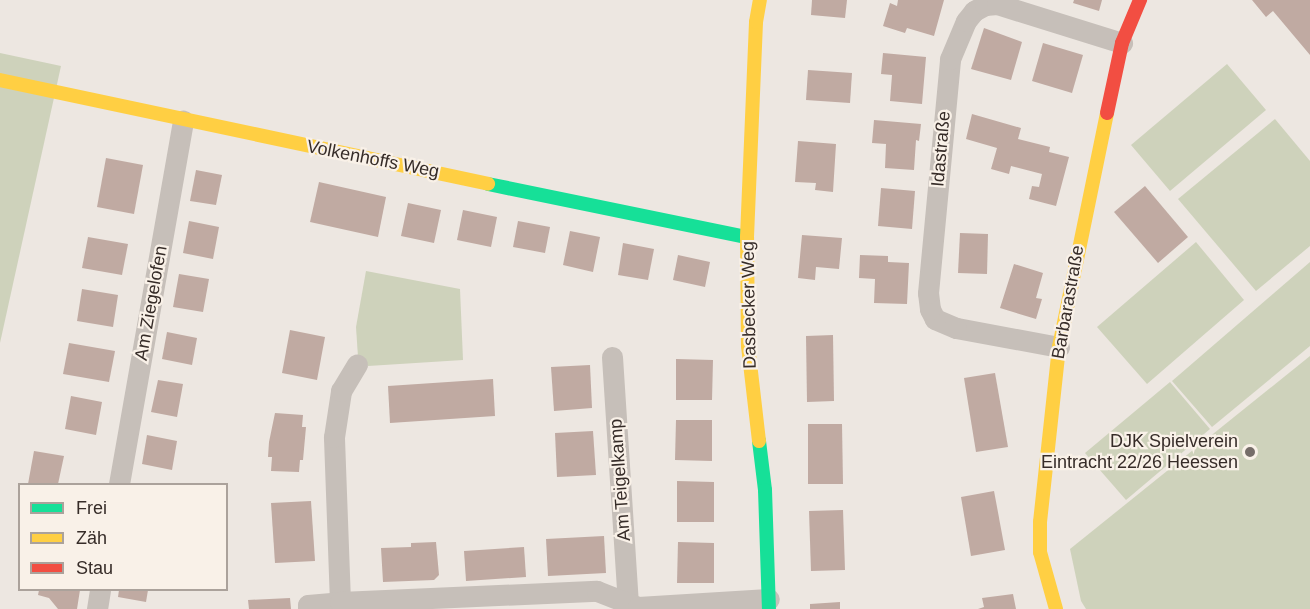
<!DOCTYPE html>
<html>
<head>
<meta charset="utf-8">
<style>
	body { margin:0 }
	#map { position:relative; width:1310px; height:609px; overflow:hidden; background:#ede7e1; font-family:Helvetica,sans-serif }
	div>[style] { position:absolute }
	.green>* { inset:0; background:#ced2bb }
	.building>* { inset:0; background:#c0aaa2 }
	.street>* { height:21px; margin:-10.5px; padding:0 10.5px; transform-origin:10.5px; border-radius:10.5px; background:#c6bfb9 }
	.fast>* { height:14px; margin:-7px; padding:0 7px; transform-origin:7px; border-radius:7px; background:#16e098 }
	.slow>* { height:14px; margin:-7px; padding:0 7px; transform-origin:7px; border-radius:7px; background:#ffcf43 }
	.jam>* { height:14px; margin:-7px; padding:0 7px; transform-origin:7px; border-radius:7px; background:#f24e42 }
	.dots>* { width:16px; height:16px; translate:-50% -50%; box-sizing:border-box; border:3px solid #f9f1e8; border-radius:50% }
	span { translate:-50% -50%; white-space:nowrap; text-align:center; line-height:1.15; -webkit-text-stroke:4.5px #f9f1e8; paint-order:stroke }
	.street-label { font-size:18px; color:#362c28 }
	.poi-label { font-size:18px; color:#362c28 }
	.right { translate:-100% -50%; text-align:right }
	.legend { position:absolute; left:18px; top:483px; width:210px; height:108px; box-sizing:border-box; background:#f9f1e8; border:2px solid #aba29b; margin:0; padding:8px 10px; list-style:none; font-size:18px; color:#362c28 }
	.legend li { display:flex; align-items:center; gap:12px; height:30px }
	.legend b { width:30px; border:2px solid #aba29b }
</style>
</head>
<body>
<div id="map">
	<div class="green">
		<i style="clip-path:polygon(0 53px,61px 66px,0 343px)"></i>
		<i style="clip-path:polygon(1227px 64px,1266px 110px,1170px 191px,1131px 145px)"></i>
		<i style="clip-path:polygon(1275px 119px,1310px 161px,1310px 246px,1256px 291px,1178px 199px)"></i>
		<i style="clip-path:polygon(1196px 242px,1244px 300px,1147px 384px,1097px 327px)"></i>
		<i style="clip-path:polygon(1310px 262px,1310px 346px,1212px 427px,1172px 381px)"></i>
		<i style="clip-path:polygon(366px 271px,460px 289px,463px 360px,368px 366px,358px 357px,356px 327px)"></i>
		<i style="clip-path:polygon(1310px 356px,1310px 609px,1086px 609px,1081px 601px,1070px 549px)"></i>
		<i style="clip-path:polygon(1170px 382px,1210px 429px,1126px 500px,1085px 453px)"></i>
	</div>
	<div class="building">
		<i style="clip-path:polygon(812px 0,847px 0,845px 18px,811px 15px)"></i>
		<i style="clip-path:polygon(898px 0,944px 0,934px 36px,907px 28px,905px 33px,883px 26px,890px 3px,897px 6px)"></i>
		<i style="clip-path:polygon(1074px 0,1102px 0,1099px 11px,1073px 3px)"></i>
		<i style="clip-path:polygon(1252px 0,1310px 0,1310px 55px,1273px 11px,1266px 17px)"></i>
		<i style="clip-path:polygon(984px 28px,1022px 42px,1011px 80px,971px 69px)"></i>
		<i style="clip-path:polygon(1043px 43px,1083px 55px,1072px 93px,1032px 81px)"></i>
		<i style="clip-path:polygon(883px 53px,926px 57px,922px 104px,890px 101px,892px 75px,881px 74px)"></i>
		<i style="clip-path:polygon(808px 70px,852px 73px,850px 103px,806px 100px)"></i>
		<i style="clip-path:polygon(972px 114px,1021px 128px,1018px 139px,1050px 147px,1049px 152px,1069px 157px,1056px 206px,1029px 199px,1032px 186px,1039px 187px,1042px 174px,1011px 166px,1009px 174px,991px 169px,997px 148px,966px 139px)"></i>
		<i style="clip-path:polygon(874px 120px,921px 124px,919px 141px,916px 140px,914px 170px,885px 168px,886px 144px,872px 143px)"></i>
		<i style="clip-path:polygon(798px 141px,836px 144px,833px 192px,815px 190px,816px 183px,795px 182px)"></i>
		<i style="clip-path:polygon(106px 158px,143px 165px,134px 214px,97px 207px)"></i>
		<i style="clip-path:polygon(196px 170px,222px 175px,216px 205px,190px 201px)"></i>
		<i style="clip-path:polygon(319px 182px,386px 197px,378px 237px,310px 222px)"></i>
		<i style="clip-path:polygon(1145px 186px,1188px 237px,1158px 263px,1114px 212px)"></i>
		<i style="clip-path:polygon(881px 188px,915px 191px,912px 229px,878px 226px)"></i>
		<i style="clip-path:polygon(408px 203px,441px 210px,434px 243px,401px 236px)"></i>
		<i style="clip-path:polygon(463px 210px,497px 217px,491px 247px,457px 240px)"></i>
		<i style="clip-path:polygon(189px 221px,219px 227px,213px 259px,183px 253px)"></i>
		<i style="clip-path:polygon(518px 221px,550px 227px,545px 253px,513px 247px)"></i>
		<i style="clip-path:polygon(570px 231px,600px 237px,593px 272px,563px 265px)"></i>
		<i style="clip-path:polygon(960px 233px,988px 234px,987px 274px,958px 273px)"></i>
		<i style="clip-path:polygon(802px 235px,842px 238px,839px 269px,816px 267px,815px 280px,798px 278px)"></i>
		<i style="clip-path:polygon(88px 237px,128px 244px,122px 275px,82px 268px)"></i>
		<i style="clip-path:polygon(623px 243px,654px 249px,648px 280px,618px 275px)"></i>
		<i style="clip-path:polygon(678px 255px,710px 262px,705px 287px,673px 280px)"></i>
		<i style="clip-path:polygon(860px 255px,888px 256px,888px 262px,909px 263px,907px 304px,874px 303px,875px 279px,859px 278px)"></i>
		<i style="clip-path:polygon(1014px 264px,1043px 273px,1036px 298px,1042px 299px,1036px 319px,1000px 308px)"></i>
		<i style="clip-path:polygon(179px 274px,209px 279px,203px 312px,173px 307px)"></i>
		<i style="clip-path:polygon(82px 289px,118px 295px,113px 327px,77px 321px)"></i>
		<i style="clip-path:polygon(290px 330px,325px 337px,317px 380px,282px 373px)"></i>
		<i style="clip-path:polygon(167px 332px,197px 338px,192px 365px,162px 359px)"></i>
		<i style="clip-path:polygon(833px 335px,834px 401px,807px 402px,806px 336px)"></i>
		<i style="clip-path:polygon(69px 343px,115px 351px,109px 382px,63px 374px)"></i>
		<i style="clip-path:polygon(676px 359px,713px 360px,712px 400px,676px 400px)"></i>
		<i style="clip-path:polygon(590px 365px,592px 408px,554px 411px,551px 367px)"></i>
		<i style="clip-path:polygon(995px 373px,1008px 447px,976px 452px,964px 378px)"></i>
		<i style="clip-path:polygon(493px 379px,495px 416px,390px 423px,388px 386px)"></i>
		<i style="clip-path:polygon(158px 380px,183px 384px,177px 417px,151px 412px)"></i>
		<i style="clip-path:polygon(71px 396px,102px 402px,96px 435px,65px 429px)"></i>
		<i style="clip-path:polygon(275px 413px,303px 415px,302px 427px,306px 427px,303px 460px,300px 460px,299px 472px,271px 471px,272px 457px,268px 457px,269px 442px)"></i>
		<i style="clip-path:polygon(676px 420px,712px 420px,712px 461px,675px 460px)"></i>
		<i style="clip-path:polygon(808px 424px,842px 424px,843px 484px,808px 484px)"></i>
		<i style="clip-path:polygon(593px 431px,596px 475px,557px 477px,555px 433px)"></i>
		<i style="clip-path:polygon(147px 435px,177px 441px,172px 470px,142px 464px)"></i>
		<i style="clip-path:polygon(34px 451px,64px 456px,58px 484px,28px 484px)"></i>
		<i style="clip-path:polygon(677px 481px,714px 482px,714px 522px,677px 522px)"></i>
		<i style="clip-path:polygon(994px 491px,1005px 550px,971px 556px,961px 497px)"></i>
		<i style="clip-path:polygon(311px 501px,315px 561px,275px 563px,271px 503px)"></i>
		<i style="clip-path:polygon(843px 510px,845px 570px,811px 571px,809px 511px)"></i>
		<i style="clip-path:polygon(604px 536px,606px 573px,548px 576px,546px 539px)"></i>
		<i style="clip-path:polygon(436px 542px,439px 575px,434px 580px,383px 582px,381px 548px,411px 547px,411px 543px)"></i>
		<i style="clip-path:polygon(678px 542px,714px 543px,714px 583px,677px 583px)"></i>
		<i style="clip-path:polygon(524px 547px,526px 577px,466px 581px,464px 551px)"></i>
		<i style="clip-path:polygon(39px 590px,80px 590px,77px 609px,58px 609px,49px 598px,38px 595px)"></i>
		<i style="clip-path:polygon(119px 590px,148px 590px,146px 602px,118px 597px)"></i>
		<i style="clip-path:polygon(1013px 594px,1016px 609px,978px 609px,984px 607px,982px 598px)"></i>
		<i style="clip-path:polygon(290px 598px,291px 609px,249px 609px,248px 600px)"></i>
		<i style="clip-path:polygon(840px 602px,840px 609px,810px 609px,810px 604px)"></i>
	</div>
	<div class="street">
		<i style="left:1059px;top:347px;width:105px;rotate:-169.5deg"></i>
		<i style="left:956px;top:328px;width:23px;rotate:-157deg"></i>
		<i style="left:935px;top:319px;width:11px;rotate:-117deg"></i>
		<i style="left:930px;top:309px;width:16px;rotate:-97deg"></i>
		<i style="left:928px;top:293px;width:235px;rotate:-84.6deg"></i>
		<i style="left:950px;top:59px;width:41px;rotate:-67.2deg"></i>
		<i style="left:966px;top:21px;width:13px;rotate:-51deg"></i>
		<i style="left:974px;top:11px;width:13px;rotate:-29deg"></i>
		<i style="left:985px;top:5px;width:12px;rotate:-5deg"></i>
		<i style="left:997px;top:4px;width:131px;rotate:17.3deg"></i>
		<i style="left:612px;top:357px;width:247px;rotate:86.3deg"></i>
		<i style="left:119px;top:484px;width:369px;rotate:-80deg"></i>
		<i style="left:340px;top:602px;width:165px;rotate:-92.1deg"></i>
		<i style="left:334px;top:437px;width:47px;rotate:-81.3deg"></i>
		<i style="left:341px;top:391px;width:31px;rotate:-59deg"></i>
		<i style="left:97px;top:609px;width:19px;rotate:-81deg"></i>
		<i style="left:308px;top:609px;width:4px;rotate:-90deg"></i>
		<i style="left:308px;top:605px;width:32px;rotate:-5deg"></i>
		<i style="left:340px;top:602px;width:257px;rotate:-2.5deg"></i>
		<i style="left:597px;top:591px;width:44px;rotate:21.3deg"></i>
		<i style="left:638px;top:607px;width:131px;rotate:-3.5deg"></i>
	</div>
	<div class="fast">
		<i style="left:488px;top:184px;width:264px;rotate:11.6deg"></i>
		<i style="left:759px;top:441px;width:49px;rotate:83deg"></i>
		<i style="left:765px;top:490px;width:119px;rotate:88.1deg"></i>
	</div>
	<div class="slow">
		<i style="left:0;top:80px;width:499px;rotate:12deg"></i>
		<i style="left:759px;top:441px;width:96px;rotate:-96.6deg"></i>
		<i style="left:748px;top:346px;width:109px;rotate:-90.5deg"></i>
		<i style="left:747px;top:237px;width:215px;rotate:-87.6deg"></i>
		<i style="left:756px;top:22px;width:22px;rotate:-80deg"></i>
		<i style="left:1056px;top:609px;width:59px;rotate:-105.7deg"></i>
		<i style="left:1040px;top:552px;width:30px;rotate:-90deg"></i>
		<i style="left:1040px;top:522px;width:176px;rotate:-83.8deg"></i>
		<i style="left:1059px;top:347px;width:239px;rotate:-78.4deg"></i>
	</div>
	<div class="jam">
		<i style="left:1107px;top:113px;width:72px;rotate:-77.9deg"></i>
		<i style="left:1122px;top:43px;width:47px;rotate:-67.3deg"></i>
	</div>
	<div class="dots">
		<i style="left:1250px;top:452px;background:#766d69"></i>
	</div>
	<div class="street-label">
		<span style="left:941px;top:149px;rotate:-85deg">Idastraße</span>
		<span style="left:373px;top:159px;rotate:11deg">Volkenhoffs Weg</span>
		<span style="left:1068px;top:302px;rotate:-80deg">Barbarastraße</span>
		<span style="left:151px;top:303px;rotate:-80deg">Am Ziegelofen</span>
		<span style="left:749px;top:305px;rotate:-91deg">Dasbecker Weg</span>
		<span style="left:620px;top:480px;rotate:-94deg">Am Teigelkamp</span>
	</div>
	<div class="poi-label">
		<span class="right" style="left:1238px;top:452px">DJK Spielverein<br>Eintracht 22/26 Heessen</span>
	</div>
	<ul class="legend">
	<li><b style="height:8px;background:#16e098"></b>Frei</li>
	<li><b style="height:8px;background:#ffcf43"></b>Zäh</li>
	<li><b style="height:8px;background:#f24e42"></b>Stau</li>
	</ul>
</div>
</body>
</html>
